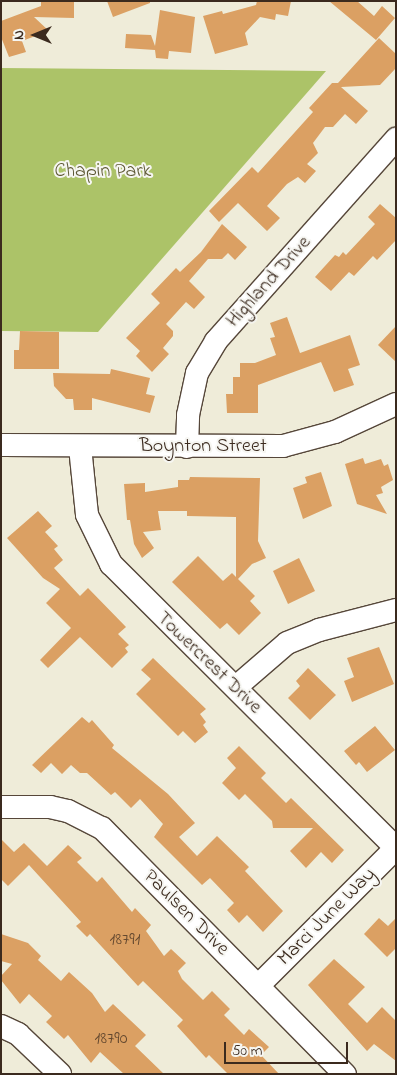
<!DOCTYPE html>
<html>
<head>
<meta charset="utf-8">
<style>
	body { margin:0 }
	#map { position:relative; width:397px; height:1075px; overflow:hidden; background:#efecd9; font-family:"Indie Flower",sans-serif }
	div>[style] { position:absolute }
	.green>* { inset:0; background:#acc368 }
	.building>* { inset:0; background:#dba063 }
	.roads { filter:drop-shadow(1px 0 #56473a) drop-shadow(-1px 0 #56473a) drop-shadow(0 1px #56473a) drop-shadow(0 -1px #56473a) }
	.minor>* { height:22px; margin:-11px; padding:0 11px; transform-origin:11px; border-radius:11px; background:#fff }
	span { translate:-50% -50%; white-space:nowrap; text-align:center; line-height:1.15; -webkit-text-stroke:4px #f6f6f2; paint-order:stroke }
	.number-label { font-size:18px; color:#63482f }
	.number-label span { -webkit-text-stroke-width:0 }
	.park-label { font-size:20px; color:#5d5834 }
	.street-label { font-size:20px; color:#3b2a1e }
	.frame { position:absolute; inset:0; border:2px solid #3b2a1e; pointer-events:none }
	.north { position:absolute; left:10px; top:10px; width:50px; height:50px; -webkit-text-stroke:4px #f6f6f2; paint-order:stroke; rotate:270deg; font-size:14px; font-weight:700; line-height:20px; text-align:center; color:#3b2a1e }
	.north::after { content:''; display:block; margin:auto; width:18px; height:22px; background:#3b2a1e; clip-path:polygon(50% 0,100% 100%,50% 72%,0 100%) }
	.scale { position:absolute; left:224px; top:1042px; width:124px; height:22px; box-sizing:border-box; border:2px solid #3b2a1e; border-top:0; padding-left:6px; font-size:15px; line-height:18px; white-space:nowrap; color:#3b2a1e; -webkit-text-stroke:4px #f6f6f2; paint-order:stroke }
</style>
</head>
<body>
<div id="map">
	<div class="green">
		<i style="clip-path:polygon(1px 68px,326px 71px,98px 332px,1px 331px)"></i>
	</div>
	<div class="building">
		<i style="clip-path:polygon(41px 1px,74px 1px,74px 18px,34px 17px,49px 31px,22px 41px,26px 52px,9px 57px,1px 37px,1px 21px,41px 6px)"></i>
		<i style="clip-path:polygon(107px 1px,150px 1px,150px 3px,113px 17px)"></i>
		<i style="clip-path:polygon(257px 1px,291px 1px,288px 16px,276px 14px,275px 20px,260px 17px,245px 33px,248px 45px,215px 54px,203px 16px,222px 11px,223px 14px,256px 5px)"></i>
		<i style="clip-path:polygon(329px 1px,357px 1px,374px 16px,382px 6px,395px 18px,376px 40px)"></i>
		<i style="clip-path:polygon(160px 10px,195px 17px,191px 53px,169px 51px,168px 59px,156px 58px,155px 50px,125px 48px,126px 34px,151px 35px,155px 46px)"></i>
		<i style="clip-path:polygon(379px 38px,396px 54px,396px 68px,380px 85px,341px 87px,368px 111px,356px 124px,345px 114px,333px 127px,325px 127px,313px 143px,318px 153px,307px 164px,316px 171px,305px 183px,298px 177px,287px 184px,267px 206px,280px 218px,267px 231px,238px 203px,219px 222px,209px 211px,252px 167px,258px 173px,313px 112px,309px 108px,332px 83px,338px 83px)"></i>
		<i style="clip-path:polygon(380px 204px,396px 218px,396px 240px,377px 260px,373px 256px,354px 276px,349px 272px,331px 291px,315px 277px,335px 255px,339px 257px,343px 252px,346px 255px,375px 224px,368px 217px)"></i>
		<i style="clip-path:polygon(222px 224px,247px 247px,235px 260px,228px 253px,222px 259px,208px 259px,189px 281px,205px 297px,194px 309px,186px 302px,166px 324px,173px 331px,173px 336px,163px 348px,169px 354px,152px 372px,136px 356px,140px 351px,126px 338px,160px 303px,151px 294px,176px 268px,180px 272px,201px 252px)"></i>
		<i style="clip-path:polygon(287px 317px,300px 353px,350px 335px,360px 365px,348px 369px,354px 385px,334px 392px,321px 362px,258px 385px,258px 413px,227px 413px,226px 394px,233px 394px,233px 377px,240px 377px,240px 363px,255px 363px,276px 355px,270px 338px,275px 337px,270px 323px)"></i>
		<i style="clip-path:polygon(396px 326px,396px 362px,378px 345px)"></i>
		<i style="clip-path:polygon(20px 331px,59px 332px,59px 369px,14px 369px,14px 350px,19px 350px)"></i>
		<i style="clip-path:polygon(111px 369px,150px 378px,146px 394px,155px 396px,150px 413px,92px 398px,92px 410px,74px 410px,73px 399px,66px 399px,54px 386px,53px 373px,110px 374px)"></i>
		<i style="clip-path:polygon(363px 458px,365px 464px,381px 459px,384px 466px,388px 464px,393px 480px,381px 487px,383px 493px,376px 495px,387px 514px,357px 504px,345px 464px)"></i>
		<i style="clip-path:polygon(321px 472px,332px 506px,303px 519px,293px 488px,307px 483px,305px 477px)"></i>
		<i style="clip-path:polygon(190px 477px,260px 478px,258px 541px,266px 558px,252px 564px,238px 579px,255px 596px,250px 601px,261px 613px,239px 635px,227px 623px,220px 629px,172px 582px,198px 556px,223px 581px,232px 573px,236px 577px,236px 517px,187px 516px,187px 511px,158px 511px,161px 530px,143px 532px,154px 548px,142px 558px,134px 544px,130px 520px,127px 520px,124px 484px,145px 483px,145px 492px,178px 487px,178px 480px,189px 480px)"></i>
		<i style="clip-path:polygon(38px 511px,52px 526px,45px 532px,58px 546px,54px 549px,63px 560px,54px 568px,80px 596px,88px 588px,126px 627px,118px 634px,129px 645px,125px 648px,128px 652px,112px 668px,80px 637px,48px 668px,40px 660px,71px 628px,46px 603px,60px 589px,43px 578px,7px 538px)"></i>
		<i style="clip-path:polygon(299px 558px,315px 591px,288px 604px,273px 571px)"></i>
		<i style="clip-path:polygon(379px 647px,394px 684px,352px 702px,344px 681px,354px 677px,347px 658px)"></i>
		<i style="clip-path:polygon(153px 658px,206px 709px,200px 714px,206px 722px,203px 725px,208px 732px,195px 743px,183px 731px,178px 736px,136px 694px,151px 679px,141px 670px)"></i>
		<i style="clip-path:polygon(308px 668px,336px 695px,310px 720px,288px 698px,300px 686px,296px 681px)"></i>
		<i style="clip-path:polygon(82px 717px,89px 723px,92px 720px,114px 745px,112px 748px,168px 794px,195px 823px,179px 837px,197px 856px,217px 836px,249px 867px,245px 871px,283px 911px,263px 932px,247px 915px,239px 923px,227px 910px,234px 903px,210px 878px,202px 885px,154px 837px,163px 824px,140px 799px,131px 808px,115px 792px,111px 795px,87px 773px,80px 773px,71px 765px,62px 774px,51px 763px,41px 773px,32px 765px)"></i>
		<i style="clip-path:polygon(375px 726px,395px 750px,367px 772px,359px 762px,356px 765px,344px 751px)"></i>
		<i style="clip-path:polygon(239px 746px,266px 773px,261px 778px,286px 803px,291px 798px,344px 850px,332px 863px,321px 852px,306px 868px,290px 851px,313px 828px,273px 828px,272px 821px,245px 794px,239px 800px,222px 783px,236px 768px,227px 758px)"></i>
		<i style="clip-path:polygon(1px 839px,14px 852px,24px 843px,47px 866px,68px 845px,82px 858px,77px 862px,97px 882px,102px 877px,132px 912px,135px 908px,151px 925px,146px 931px,164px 956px,171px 949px,186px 963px,178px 971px,182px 979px,203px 1000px,212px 991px,230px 1009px,224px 1015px,244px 1035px,249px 1029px,269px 1047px,261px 1055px,279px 1074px,228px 1074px,209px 1055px,206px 1058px,177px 1026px,183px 1020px,143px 981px,138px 986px,90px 934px,87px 937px,76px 926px,81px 922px,29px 865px,8px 886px,1px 879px)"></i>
		<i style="clip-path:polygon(379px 918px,388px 926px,396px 918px,396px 948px,387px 957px,364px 934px)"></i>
		<i style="clip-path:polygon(1px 934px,28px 943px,41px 956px,38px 960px,61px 981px,69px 972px,92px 993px,105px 1012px,113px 1004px,146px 1035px,135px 1046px,164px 1074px,124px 1074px,100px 1052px,91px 1063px,68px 1035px,64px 1039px,46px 1022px,52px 1016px,29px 994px,20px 1004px,1px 980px,1px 976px,12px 964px,1px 961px)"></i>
		<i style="clip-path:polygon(334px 959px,365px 987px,348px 1004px,367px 1023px,382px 1007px,396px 1021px,396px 1061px,374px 1044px,367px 1051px,308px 985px)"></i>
	</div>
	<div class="roads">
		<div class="minor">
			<i style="left:1px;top:445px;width:282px;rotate:0.2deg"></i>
			<i style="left:283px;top:446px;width:54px;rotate:-15.1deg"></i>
			<i style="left:335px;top:432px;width:67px;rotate:-24.7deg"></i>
			<i style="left:80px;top:447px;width:68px;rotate:84.1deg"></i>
			<i style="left:87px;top:515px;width:55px;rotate:63.9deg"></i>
			<i style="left:111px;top:564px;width:402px;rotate:44.9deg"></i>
			<i style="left:187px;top:447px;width:32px;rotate:-88deg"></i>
			<i style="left:188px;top:415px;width:43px;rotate:-77.9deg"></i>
			<i style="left:197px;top:373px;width:37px;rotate:-59deg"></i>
			<i style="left:216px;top:341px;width:271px;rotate:-48.3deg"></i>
			<i style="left:236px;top:687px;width:67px;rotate:-40.8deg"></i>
			<i style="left:287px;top:643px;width:35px;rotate:-22deg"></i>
			<i style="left:319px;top:630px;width:80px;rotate:-14.6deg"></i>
			<i style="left:1px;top:807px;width:49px"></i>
			<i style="left:50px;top:807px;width:18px;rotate:13deg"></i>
			<i style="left:68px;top:811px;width:38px;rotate:27deg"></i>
			<i style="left:102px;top:828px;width:346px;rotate:45.4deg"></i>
			<i style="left:258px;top:986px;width:195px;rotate:-45deg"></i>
			<i style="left:1px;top:1026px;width:19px;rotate:25deg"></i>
			<i style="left:18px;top:1034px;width:58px;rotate:43.6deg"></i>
		</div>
	</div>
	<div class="number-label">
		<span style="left:125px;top:940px">18791</span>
		<span style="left:111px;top:1039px">18790</span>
	</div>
	<div class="park-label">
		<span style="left:103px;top:171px">Chapin Park</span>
	</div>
	<div class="street-label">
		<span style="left:269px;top:282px;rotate:-48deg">Highland Drive</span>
		<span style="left:203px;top:446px">Boynton Street</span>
		<span style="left:209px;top:663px;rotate:44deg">Towercrest Drive</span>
		<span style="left:186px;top:913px;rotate:45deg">Paulsen Drive</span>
		<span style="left:327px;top:917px;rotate:-45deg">Marci June Way</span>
	</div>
	<div class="frame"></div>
	<div class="north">N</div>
	<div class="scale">50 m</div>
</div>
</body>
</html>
